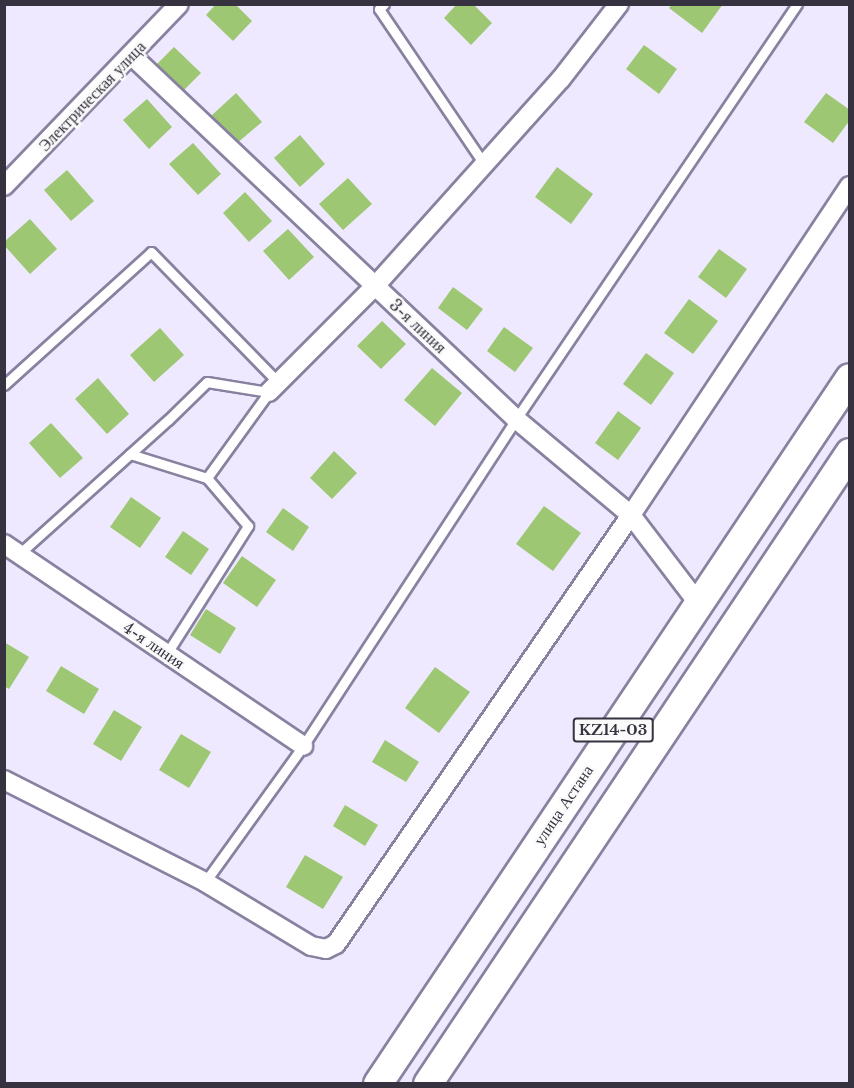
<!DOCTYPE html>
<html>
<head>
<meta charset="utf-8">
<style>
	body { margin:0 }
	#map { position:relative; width:854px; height:1088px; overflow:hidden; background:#eee9fe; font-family:"Libre Baskerville",serif }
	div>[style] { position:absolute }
	.building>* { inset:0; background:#9dc773 }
	.roads { filter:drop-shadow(2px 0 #8981a0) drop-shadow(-2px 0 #8981a0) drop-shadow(0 2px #8981a0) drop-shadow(0 -2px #8981a0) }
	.service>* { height:9px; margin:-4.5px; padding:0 4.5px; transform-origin:4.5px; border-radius:4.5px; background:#fff }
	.minor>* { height:18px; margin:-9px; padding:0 9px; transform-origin:9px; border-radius:9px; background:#fff }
	.primary>* { height:28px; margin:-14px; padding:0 14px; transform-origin:14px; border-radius:14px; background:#fff }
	span { translate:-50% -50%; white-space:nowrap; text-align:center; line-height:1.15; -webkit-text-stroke:5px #fafafa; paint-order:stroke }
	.shield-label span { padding:2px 4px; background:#fafafa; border:2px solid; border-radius:4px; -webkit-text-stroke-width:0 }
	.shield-label { font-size:15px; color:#36323f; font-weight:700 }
	.street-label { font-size:16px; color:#36323f }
	.frame { position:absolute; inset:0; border:6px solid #36323f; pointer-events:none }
</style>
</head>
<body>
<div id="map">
	<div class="building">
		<i style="clip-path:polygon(216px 4px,235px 4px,252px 21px,233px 41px,206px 15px)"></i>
		<i style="clip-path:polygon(457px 4px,473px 4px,492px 23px,471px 45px,444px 18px)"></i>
		<i style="clip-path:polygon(672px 4px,723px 4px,702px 33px,669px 8px)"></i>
		<i style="clip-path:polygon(644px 45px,677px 69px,659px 94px,626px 69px)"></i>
		<i style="clip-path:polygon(174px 47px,201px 73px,181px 93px,154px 67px)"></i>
		<i style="clip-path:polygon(236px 93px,262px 122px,236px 144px,211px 116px)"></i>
		<i style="clip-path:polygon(826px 93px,850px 110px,850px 120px,833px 143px,804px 122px)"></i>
		<i style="clip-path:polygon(147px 99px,172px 127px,149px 149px,123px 120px)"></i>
		<i style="clip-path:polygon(300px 135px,325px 164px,300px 187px,274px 158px)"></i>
		<i style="clip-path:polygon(193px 143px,221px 174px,198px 195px,169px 164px)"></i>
		<i style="clip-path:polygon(557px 167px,593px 194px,571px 224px,535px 197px)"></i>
		<i style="clip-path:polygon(67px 170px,94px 201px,71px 221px,44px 190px)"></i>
		<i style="clip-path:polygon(348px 178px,372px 204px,343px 230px,319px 204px)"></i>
		<i style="clip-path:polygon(245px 192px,272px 221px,249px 242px,223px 213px)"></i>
		<i style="clip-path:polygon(30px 219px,57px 249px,30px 274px,4px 245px,4px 242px)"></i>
		<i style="clip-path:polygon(288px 229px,314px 257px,289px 280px,263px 251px)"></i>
		<i style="clip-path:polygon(719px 249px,747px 269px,726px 298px,698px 277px)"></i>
		<i style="clip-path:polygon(453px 287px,483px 309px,467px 330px,438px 308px)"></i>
		<i style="clip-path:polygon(689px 299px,718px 321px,693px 354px,664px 333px)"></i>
		<i style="clip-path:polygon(382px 321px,406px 344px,381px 369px,357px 346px)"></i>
		<i style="clip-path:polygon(504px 327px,533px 348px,515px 372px,487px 351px)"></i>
		<i style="clip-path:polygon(160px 328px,184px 355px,154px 382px,130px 355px)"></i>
		<i style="clip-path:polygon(646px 353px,674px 373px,651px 405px,623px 384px)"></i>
		<i style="clip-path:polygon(432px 368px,462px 393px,435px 426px,404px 400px)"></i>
		<i style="clip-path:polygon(98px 378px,129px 414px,107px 434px,75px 399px)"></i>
		<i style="clip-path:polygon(618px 411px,641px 428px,618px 460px,595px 443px)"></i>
		<i style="clip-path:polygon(51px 423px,83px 458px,60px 478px,29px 443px)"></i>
		<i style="clip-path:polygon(334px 451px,357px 473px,332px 499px,310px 478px)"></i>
		<i style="clip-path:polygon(131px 497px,161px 518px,140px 548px,110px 527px)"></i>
		<i style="clip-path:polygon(544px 506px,581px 533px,553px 571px,516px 544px)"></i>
		<i style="clip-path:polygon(283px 508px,309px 527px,293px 551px,266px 532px)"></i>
		<i style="clip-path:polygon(183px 531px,209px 549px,191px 575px,165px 557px)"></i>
		<i style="clip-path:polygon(242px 556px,276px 580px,257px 607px,223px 583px)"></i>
		<i style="clip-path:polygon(206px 609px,236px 628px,220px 654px,190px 635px)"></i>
		<i style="clip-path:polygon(4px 642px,29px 657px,9px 689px,4px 686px)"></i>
		<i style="clip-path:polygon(61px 666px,99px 689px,84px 714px,46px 691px)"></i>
		<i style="clip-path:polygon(435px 667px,470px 692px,439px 733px,405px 708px)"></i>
		<i style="clip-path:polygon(114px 710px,142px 727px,121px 761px,93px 744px)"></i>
		<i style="clip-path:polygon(181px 734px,211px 752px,189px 788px,159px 770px)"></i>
		<i style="clip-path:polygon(385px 740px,419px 762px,406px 782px,372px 762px)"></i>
		<i style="clip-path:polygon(345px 805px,378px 825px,365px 846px,333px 826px)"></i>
		<i style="clip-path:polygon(305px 855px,343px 877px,323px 909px,286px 887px)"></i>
	</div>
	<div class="roads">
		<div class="service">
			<i style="left:384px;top:4px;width:7px;rotate:135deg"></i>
			<i style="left:379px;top:9px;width:187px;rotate:55.9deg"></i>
			<i style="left:4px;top:385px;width:198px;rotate:-42.1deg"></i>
			<i style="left:151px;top:252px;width:182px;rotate:45.7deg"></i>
			<i style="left:130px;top:454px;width:81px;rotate:17.3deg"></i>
			<i style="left:19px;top:554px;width:200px;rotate:-42deg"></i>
			<i style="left:168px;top:420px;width:54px;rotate:-44.3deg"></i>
			<i style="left:207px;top:382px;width:63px;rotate:9.2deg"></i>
			<i style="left:269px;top:392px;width:106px;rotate:125.8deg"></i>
			<i style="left:207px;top:478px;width:63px;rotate:49.5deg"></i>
			<i style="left:248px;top:526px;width:151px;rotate:122.5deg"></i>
			<i style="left:205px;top:882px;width:168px;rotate:-54.2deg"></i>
			<i style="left:303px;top:746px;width:390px;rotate:-56.9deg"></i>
			<i style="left:516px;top:419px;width:501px;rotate:-55.9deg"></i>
		</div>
		<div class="minor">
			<i style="left:131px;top:55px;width:530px;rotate:43.39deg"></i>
			<i style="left:516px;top:419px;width:150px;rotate:39.9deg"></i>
			<i style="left:631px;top:515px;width:111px;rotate:52.7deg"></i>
			<i style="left:4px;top:186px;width:252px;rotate:-46.1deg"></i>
			<i style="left:269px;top:392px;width:151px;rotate:-45deg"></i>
			<i style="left:376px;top:285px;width:277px;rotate:-48.1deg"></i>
			<i style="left:561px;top:79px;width:95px;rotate:-52.3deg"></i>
			<i style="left:4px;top:544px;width:361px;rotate:34deg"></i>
			<i style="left:4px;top:780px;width:225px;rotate:26.9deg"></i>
			<i style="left:205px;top:882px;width:124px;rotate:31.1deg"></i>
			<i style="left:311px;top:946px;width:15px;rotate:11deg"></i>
			<i style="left:326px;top:949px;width:11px;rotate:-27deg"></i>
			<i style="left:336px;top:944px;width:521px;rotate:-55.49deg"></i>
			<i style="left:631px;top:515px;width:395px;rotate:-56.4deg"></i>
		</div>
		<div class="primary">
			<i style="left:378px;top:1084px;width:849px;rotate:-56.24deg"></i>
			<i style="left:428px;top:1084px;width:759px;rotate:-56.23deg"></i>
		</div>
	</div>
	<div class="shield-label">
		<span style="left:613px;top:730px">KZ14-03</span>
	</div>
	<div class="street-label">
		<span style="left:92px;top:96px;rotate:-46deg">Электрическая улица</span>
		<span style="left:418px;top:326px;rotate:43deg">3-я линия</span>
		<span style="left:154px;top:645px;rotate:34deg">4-я линия</span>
		<span style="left:563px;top:805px;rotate:-56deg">улица Астана</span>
	</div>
	<div class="frame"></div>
</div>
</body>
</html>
